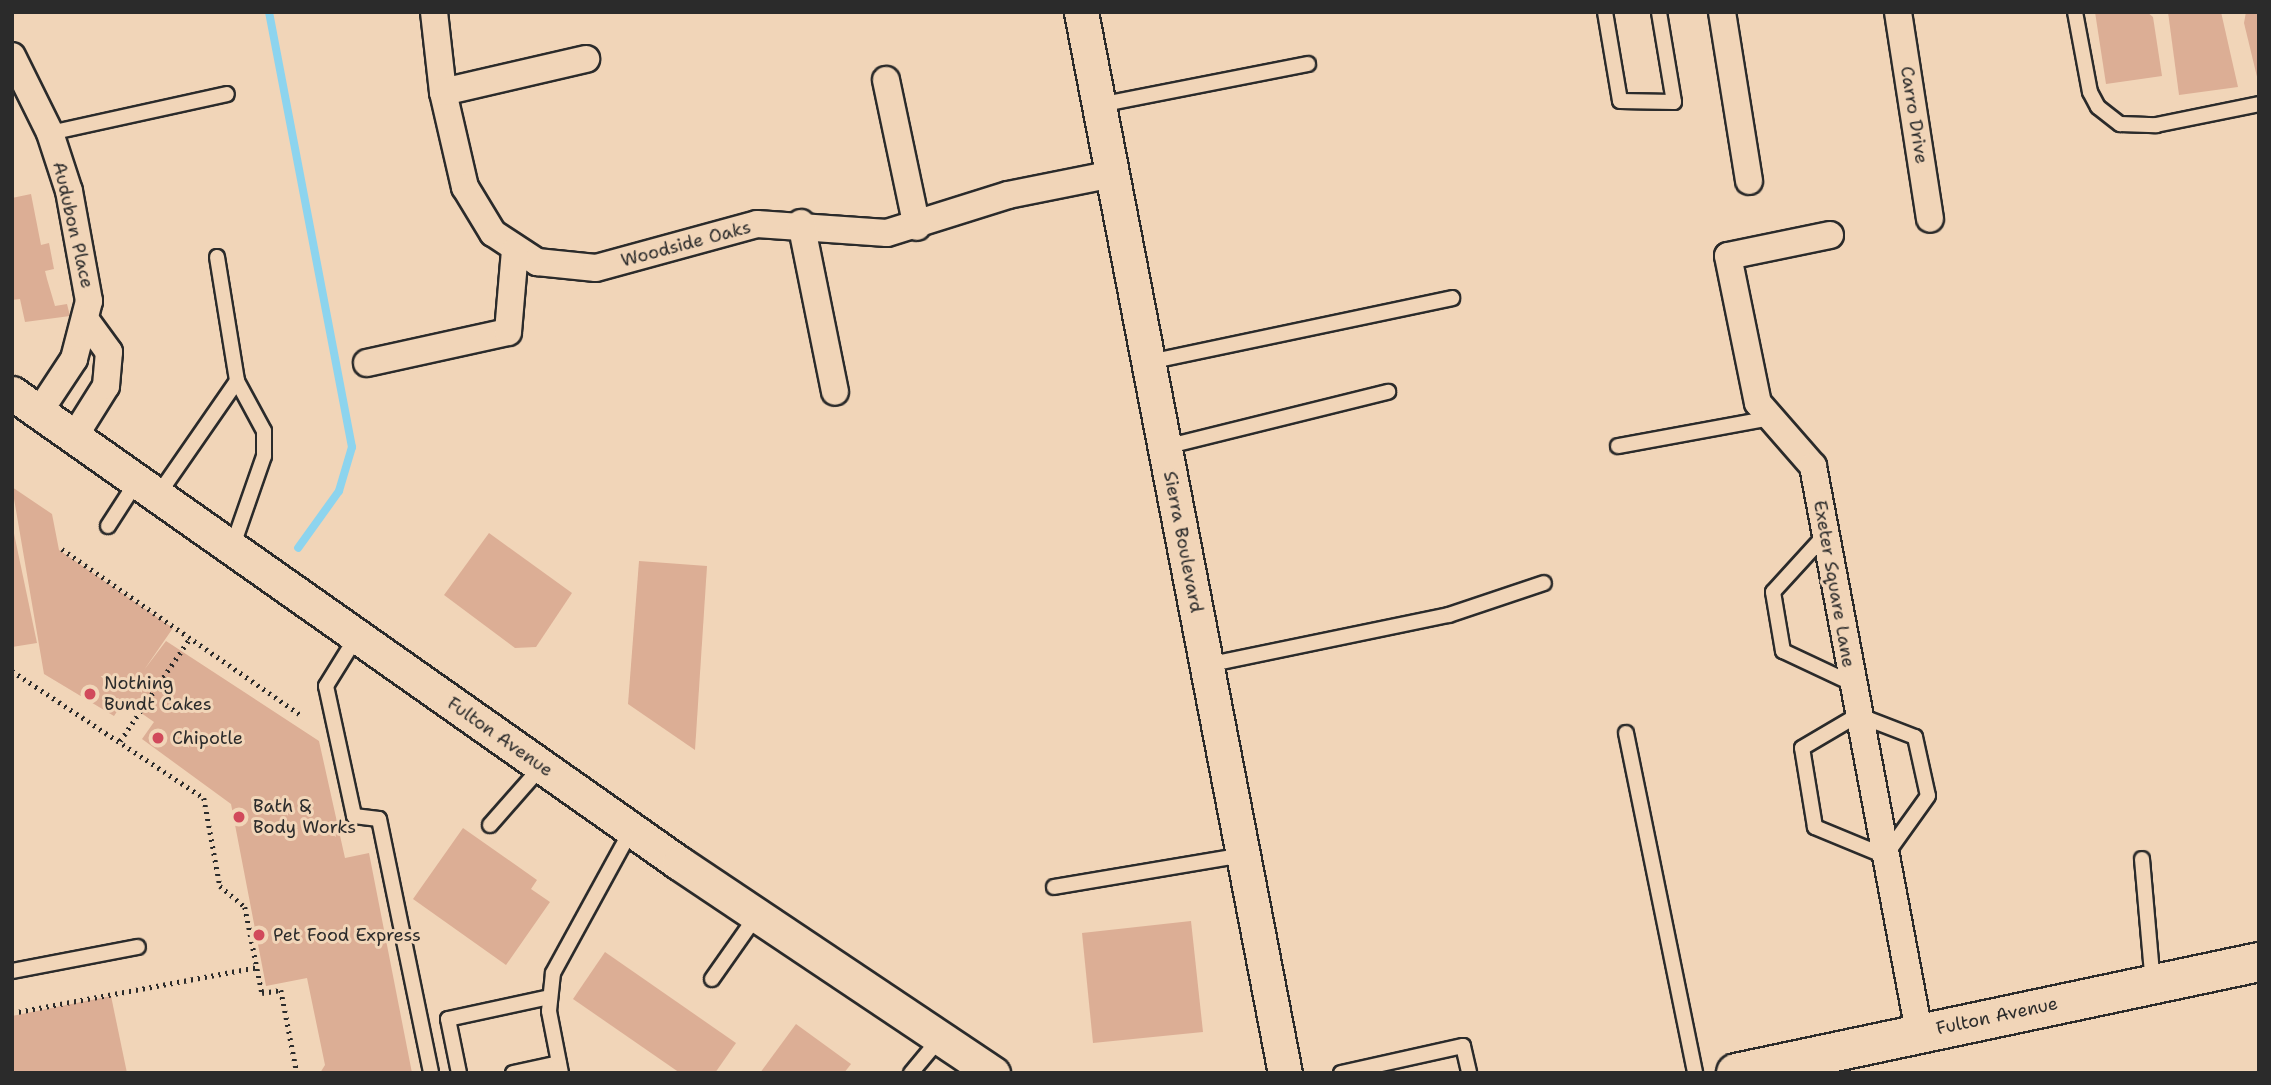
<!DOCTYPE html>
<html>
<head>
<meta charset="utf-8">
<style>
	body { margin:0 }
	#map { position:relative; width:2271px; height:1085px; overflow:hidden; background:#f1d5b8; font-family:"Shantell Sans",sans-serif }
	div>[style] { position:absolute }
	.stream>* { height:8px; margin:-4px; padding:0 4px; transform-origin:4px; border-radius:4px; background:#8dd4ee }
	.building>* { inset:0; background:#dcae95 }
	.path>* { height:4.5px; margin-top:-2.25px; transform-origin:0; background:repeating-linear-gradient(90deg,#2b2b2b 0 2px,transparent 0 7px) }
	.roads { filter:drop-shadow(2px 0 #2b2b2b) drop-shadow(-2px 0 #2b2b2b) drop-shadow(0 2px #2b2b2b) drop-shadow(0 -2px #2b2b2b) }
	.service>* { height:14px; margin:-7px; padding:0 7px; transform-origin:7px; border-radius:7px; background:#f1d5b8 }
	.minor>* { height:26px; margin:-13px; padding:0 13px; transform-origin:13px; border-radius:13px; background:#f1d5b8 }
	.tertiary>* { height:33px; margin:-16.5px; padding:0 16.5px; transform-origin:16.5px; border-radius:16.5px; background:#f1d5b8 }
	.secondary>* { height:38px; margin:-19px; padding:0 19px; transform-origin:19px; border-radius:19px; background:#f1d5b8 }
	.dots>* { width:19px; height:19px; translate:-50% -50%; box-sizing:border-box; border:4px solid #f1d5b8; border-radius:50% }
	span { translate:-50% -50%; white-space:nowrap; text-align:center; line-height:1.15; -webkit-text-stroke:6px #f1d5b8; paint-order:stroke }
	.street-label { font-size:18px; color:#2b2b2b }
	.poi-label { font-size:18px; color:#2b2b2b }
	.left { translate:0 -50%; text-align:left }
	.frame { position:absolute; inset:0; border:14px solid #2b2b2b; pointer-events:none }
</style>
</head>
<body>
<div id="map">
	<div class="stream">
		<i style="left:269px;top:12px;width:443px;rotate:79.2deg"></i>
		<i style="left:352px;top:447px;width:46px;rotate:106.5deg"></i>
		<i style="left:339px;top:491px;width:70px;rotate:125.7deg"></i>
	</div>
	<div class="building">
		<i style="clip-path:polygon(2095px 12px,2147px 12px,2153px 17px,2162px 76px,2106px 84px)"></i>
		<i style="clip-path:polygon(2168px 12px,2221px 12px,2238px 87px,2179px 95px)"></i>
		<i style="clip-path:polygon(2246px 12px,2259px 12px,2259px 85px,2244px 23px)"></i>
		<i style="clip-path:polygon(31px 194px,41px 245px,49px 243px,54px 269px,45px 271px,47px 279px,55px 306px,67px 304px,70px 316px,25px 322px,20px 299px,12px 300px,12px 198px)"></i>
		<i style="clip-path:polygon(12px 487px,52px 514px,59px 550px,173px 628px,144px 670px,166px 641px,319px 741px,345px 858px,369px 853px,412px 1073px,320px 1073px,325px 1065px,307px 978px,266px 986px,231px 804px,142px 739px,154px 722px,124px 701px,114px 716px,44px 674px)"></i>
		<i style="clip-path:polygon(12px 524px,37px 643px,12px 647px)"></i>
		<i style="clip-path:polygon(489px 533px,572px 593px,536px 647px,515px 648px,444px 595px)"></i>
		<i style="clip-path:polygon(639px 561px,707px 566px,695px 750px,628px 704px)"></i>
		<i style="clip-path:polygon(463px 828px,537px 880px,531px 889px,550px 902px,506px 965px,413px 899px)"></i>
		<i style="clip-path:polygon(1191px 921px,1203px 1032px,1093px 1043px,1082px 933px)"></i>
		<i style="clip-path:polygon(605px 952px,736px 1043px,715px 1073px,680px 1073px,573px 999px)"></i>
		<i style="clip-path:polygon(111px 996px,127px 1073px,12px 1073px,12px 1016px)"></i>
		<i style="clip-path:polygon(796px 1024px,851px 1064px,844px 1073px,760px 1073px)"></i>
	</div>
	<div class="path">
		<i style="left:62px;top:549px;width:291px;rotate:34.8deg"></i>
		<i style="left:12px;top:671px;width:230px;rotate:33.5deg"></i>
		<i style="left:204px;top:798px;width:89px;rotate:79.7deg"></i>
		<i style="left:220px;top:886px;width:33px;rotate:40deg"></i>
		<i style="left:245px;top:907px;width:88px;rotate:78.8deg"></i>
		<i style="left:262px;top:993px;width:19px;rotate:-9deg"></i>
		<i style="left:281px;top:990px;width:85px;rotate:79.1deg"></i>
		<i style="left:120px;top:741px;width:125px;rotate:-55.8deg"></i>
		<i style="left:12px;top:1013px;width:249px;rotate:-10.6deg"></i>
	</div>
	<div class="roads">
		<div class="service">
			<i style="left:1605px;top:12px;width:90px;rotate:80.4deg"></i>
			<i style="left:1620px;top:101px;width:54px;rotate:1.1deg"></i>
			<i style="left:1674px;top:102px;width:91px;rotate:-99.5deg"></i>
			<i style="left:2075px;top:12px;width:81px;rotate:79.4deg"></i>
			<i style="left:2090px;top:92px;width:17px;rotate:62deg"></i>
			<i style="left:2098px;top:107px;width:28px;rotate:38deg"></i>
			<i style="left:2120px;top:124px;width:36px;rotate:2deg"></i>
			<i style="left:2156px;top:125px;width:105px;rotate:-11.5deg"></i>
			<i style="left:1099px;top:105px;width:213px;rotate:-11.1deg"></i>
			<i style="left:50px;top:133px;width:181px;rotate:-12.4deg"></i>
			<i style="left:217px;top:257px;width:126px;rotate:80.8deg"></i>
			<i style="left:237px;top:381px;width:57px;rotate:61.6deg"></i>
			<i style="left:264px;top:431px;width:25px;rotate:90deg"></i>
			<i style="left:264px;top:456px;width:97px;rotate:109.2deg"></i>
			<i style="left:1149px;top:362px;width:310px;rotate:-11.9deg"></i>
			<i style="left:1618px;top:446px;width:156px;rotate:-10.4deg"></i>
			<i style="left:1165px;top:447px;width:230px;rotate:-13.9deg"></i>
			<i style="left:158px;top:495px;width:139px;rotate:-55.3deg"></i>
			<i style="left:108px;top:526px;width:54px;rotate:-57.2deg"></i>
			<i style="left:1825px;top:535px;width:77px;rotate:132.4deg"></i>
			<i style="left:1773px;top:592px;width:60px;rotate:80.4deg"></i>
			<i style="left:1783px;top:651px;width:77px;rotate:25.2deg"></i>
			<i style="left:357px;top:636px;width:59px;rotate:121.8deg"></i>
			<i style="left:326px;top:686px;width:133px;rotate:77.8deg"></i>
			<i style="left:354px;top:816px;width:25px;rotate:7deg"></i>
			<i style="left:379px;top:819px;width:259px;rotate:78.4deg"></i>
			<i style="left:1207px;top:665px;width:247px;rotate:-11.7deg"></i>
			<i style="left:1449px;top:615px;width:100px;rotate:-18.6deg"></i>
			<i style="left:1858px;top:715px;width:61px;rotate:21.1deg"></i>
			<i style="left:1915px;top:737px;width:60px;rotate:77.6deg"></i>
			<i style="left:1928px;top:796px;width:74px;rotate:125.6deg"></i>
			<i style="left:1885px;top:856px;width:76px;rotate:-157.5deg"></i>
			<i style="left:1815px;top:827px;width:80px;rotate:-99.3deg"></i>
			<i style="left:1802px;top:748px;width:65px;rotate:-30.5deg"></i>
			<i style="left:1626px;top:733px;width:347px;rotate:78.5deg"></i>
			<i style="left:490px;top:825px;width:79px;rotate:-48.6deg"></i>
			<i style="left:2142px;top:859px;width:125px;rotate:85deg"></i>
			<i style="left:1054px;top:887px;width:192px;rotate:-9.6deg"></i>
			<i style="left:12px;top:971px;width:128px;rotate:-10.8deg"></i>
			<i style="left:712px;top:979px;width:78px;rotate:-54.9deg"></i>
			<i style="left:459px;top:1073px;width:55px;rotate:-101.5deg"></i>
			<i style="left:448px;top:1019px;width:104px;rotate:-12.2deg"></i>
			<i style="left:513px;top:1073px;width:47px;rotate:-12.3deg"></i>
			<i style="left:561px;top:1073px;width:63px;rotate:-101deg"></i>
			<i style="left:549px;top:1011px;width:38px;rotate:-84deg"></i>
			<i style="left:553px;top:973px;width:164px;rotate:-61.3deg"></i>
			<i style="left:911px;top:1073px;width:47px;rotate:-50.2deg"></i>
			<i style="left:1341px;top:1073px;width:125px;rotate:-12.5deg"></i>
			<i style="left:1463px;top:1046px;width:28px;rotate:77deg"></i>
		</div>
		<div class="minor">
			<i style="left:434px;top:12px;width:81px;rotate:83.6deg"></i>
			<i style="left:443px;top:92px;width:98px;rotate:77deg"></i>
			<i style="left:465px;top:187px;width:54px;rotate:58.7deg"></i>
			<i style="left:493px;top:233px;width:53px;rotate:33.4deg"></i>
			<i style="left:537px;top:262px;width:59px;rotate:5.8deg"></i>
			<i style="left:596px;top:268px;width:167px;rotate:-15.3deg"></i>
			<i style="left:757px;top:224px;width:130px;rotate:4deg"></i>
			<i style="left:887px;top:233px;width:127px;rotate:-17.4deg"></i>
			<i style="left:1008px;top:195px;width:107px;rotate:-11.3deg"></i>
			<i style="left:1722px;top:12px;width:171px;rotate:80.9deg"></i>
			<i style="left:1898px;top:12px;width:209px;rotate:81.2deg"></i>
			<i style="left:12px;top:56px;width:86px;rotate:63.7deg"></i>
			<i style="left:50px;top:133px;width:61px;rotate:71.9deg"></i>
			<i style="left:69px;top:191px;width:112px;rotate:79.7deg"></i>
			<i style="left:89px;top:301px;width:60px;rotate:104.5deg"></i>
			<i style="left:74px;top:359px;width:64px;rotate:123.4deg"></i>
			<i style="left:886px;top:80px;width:150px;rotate:78.1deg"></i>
			<i style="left:443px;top:92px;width:147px;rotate:-13deg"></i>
			<i style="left:801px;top:223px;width:172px;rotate:78.6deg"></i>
			<i style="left:1830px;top:235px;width:104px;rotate:168.4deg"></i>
			<i style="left:1728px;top:256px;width:150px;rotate:78.5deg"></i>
			<i style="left:1758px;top:403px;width:84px;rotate:48.9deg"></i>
			<i style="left:1813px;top:466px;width:576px;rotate:79.39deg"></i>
			<i style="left:367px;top:363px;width:144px;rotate:-12.4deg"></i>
			<i style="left:508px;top:332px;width:81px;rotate:-85.1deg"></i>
			<i style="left:74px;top:437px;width:60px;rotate:-57.9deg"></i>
			<i style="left:106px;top:386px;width:34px;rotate:-85deg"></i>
			<i style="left:109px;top:352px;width:41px;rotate:-126deg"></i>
		</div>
		<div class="tertiary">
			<i style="left:1081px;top:12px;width:1080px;rotate:79.12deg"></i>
			<i style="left:12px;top:393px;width:816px;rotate:35.17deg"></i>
			<i style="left:679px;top:863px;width:378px;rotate:33.8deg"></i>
		</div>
		<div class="secondary">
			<i style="left:1736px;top:1073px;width:535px;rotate:-11.98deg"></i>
		</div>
	</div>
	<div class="dots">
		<i style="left:90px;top:694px;background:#d1495b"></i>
		<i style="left:158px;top:738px;background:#d1495b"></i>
		<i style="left:239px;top:817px;background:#d1495b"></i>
		<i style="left:259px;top:935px;background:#d1495b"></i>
	</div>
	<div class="street-label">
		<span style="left:1914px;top:115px;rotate:81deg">Carro Drive</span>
		<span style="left:73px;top:225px;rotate:77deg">Audubon Place</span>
		<span style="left:686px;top:244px;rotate:-15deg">Woodside Oaks</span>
		<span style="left:1183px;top:542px;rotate:79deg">Sierra Boulevard</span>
		<span style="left:1834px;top:584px;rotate:80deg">Exeter Square Lane</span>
		<span style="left:500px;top:737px;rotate:35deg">Fulton Avenue</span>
		<span style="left:1997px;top:1016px;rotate:-12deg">Fulton Avenue</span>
	</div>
	<div class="poi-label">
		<span class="left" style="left:104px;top:694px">Nothing<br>Bundt Cakes</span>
		<span class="left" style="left:172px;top:738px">Chipotle</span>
		<span class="left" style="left:253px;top:817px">Bath &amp;<br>Body Works</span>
		<span class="left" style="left:273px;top:935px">Pet Food Express</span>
	</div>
	<div class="frame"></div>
</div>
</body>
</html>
